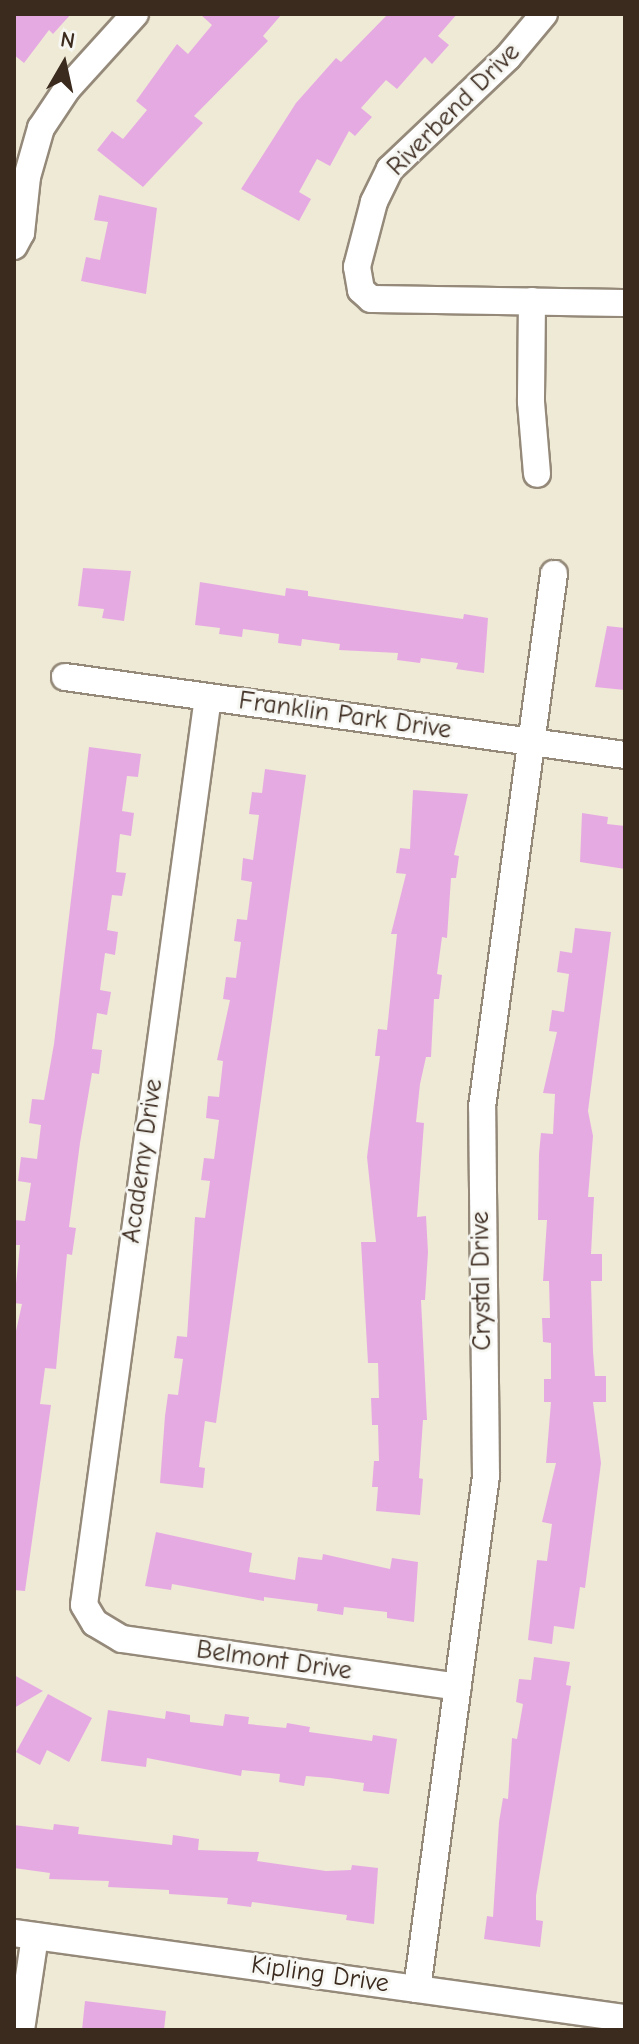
<!DOCTYPE html>
<html>
<head>
<meta charset="utf-8">
<style>
	body { margin:0 }
	#map { position:relative; width:639px; height:2044px; overflow:hidden; background:#efead5; font-family:"Comic Neue",sans-serif }
	div>[style] { position:absolute }
	.building>* { inset:0; background:#e6aae3 }
	.roads { filter:drop-shadow(2px 0 #958a7a) drop-shadow(-2px 0 #958a7a) drop-shadow(0 2px #958a7a) drop-shadow(0 -2px #958a7a) }
	.minor>* { height:26px; margin:-13px; padding:0 13px; transform-origin:13px; border-radius:13px; background:#fff }
	span { translate:-50% -50%; white-space:nowrap; text-align:center; line-height:1.15; -webkit-text-stroke:6px #f6f6f2; paint-order:stroke }
	.street-label { font-size:26px; color:#3b2a1e }
	.frame { position:absolute; inset:0; border:16px solid #3b2a1e; pointer-events:none }
	.north { position:absolute; left:24px; top:24px; width:80px; height:80px; -webkit-text-stroke:6px #f6f6f2; paint-order:stroke; rotate:9deg; font-size:22px; font-weight:700; line-height:32px; text-align:center; color:#3b2a1e }
	.north::after { content:''; display:block; margin:auto; width:28px; height:36px; background:#3b2a1e; clip-path:polygon(50% 0,100% 100%,50% 72%,0 100%) }
</style>
</head>
<body>
<div id="map">
	<div class="building">
		<i style="clip-path:polygon(14px 14px,71px 14px,53px 34px,49px 30px,24px 63px,14px 55px)"></i>
		<i style="clip-path:polygon(200px 14px,282px 14px,263px 36px,268px 41px,194px 116px,203px 123px,143px 187px,97px 150px,112px 131px,123px 139px,147px 110px,136px 101px,177px 44px,188px 54px,212px 25px)"></i>
		<i style="clip-path:polygon(388px 14px,457px 14px,438px 36px,449px 45px,432px 64px,425px 57px,397px 89px,386px 80px,361px 108px,372px 117px,355px 136px,349px 131px,330px 166px,317px 159px,299px 192px,311px 199px,299px 221px,241px 189px,296px 103px,336px 58px,341px 62px)"></i>
		<i style="clip-path:polygon(99px 195px,157px 208px,146px 294px,81px 281px,86px 257px,100px 260px,108px 222px,94px 220px)"></i>
		<i style="clip-path:polygon(83px 568px,131px 571px,124px 621px,102px 618px,104px 609px,78px 606px)"></i>
		<i style="clip-path:polygon(200px 582px,285px 596px,286px 588px,308px 591px,308px 596px,463px 619px,464px 614px,488px 618px,484px 673px,456px 669px,458px 663px,421px 658px,420px 663px,397px 660px,398px 653px,339px 650px,340px 644px,302px 639px,301px 646px,278px 643px,279px 634px,243px 629px,242px 637px,219px 634px,220px 628px,195px 625px)"></i>
		<i style="clip-path:polygon(607px 626px,625px 628px,625px 690px,595px 687px)"></i>
		<i style="clip-path:polygon(89px 747px,141px 754px,138px 777px,127px 776px,122px 811px,134px 813px,131px 836px,120px 834px,116px 872px,126px 873px,122px 896px,112px 895px,107px 930px,118px 932px,115px 955px,105px 953px,100px 990px,111px 992px,107px 1015px,97px 1013px,92px 1049px,102px 1050px,99px 1074px,92px 1073px,80px 1143px,69px 1227px,76px 1228px,72px 1255px,67px 1254px,56px 1369px,45px 1368px,40px 1404px,51px 1405px,25px 1591px,14px 1590px,14px 1340px,22px 1304px,14px 1303px,20px 1245px,14px 1245px,14px 1231px,15px 1220px,25px 1221px,31px 1183px,18px 1181px,21px 1157px,37px 1159px,41px 1125px,29px 1123px,32px 1099px,44px 1100px,54px 1044px)"></i>
		<i style="clip-path:polygon(265px 769px,306px 775px,216px 1423px,205px 1421px,199px 1467px,205px 1468px,203px 1488px,160px 1483px,165px 1416px,168px 1394px,178px 1395px,183px 1359px,174px 1358px,177px 1336px,187px 1337px,195px 1217px,205px 1218px,210px 1181px,201px 1180px,204px 1158px,214px 1159px,219px 1120px,206px 1118px,208px 1096px,219px 1097px,223px 1061px,217px 1060px,230px 1000px,223px 999px,226px 977px,236px 978px,241px 942px,234px 941px,237px 919px,247px 920px,252px 882px,241px 880px,243px 858px,253px 860px,259px 815px,249px 814px,252px 792px,262px 793px)"></i>
		<i style="clip-path:polygon(413px 790px,468px 794px,454px 855px,459px 856px,456px 878px,451px 878px,447px 938px,442px 937px,437px 974px,442px 975px,439px 999px,434px 999px,431px 1057px,426px 1057px,420px 1084px,416px 1122px,424px 1123px,417px 1217px,426px 1216px,428px 1252px,425px 1300px,421px 1300px,427px 1420px,423px 1420px,419px 1478px,423px 1479px,420px 1515px,376px 1511px,378px 1487px,372px 1487px,374px 1461px,379px 1461px,378px 1425px,372px 1425px,371px 1398px,379px 1398px,378px 1363px,368px 1363px,361px 1242px,376px 1242px,367px 1157px,380px 1056px,375px 1056px,378px 1029px,387px 1030px,397px 934px,391px 934px,406px 874px,396px 873px,400px 848px,410px 849px)"></i>
		<i style="clip-path:polygon(582px 813px,608px 817px,607px 824px,625px 826px,625px 869px,580px 862px)"></i>
		<i style="clip-path:polygon(575px 928px,611px 932px,588px 1111px,593px 1136px,588px 1197px,594px 1197px,591px 1254px,602px 1254px,602px 1281px,591px 1281px,593px 1352px,595px 1376px,606px 1376px,606px 1402px,593px 1402px,601px 1463px,585px 1588px,580px 1587px,574px 1629px,554px 1626px,552px 1644px,528px 1640px,537px 1560px,547px 1561px,552px 1524px,542px 1522px,556px 1463px,546px 1463px,551px 1402px,544px 1402px,544px 1379px,551px 1379px,551px 1343px,543px 1342px,542px 1318px,550px 1318px,549px 1281px,543px 1281px,547px 1220px,538px 1220px,539px 1154px,541px 1133px,553px 1134px,555px 1094px,543px 1093px,557px 1032px,549px 1031px,552px 1010px,564px 1012px,569px 974px,557px 972px,560px 951px,572px 953px)"></i>
		<i style="clip-path:polygon(156px 1532px,252px 1553px,249px 1572px,295px 1580px,298px 1557px,322px 1560px,323px 1554px,390px 1569px,392px 1558px,418px 1562px,414px 1622px,387px 1618px,387px 1612px,344px 1607px,343px 1615px,317px 1611px,318px 1604px,264px 1597px,264px 1601px,172px 1584px,171px 1590px,145px 1586px)"></i>
		<i style="clip-path:polygon(534px 1657px,570px 1662px,566px 1685px,571px 1686px,536px 1896px,536px 1920px,543px 1921px,540px 1947px,484px 1939px,487px 1916px,493px 1917px,499px 1822px,503px 1798px,508px 1799px,512px 1738px,517px 1739px,523px 1704px,516px 1702px,519px 1679px,531px 1680px)"></i>
		<i style="clip-path:polygon(14px 1675px,43px 1691px,14px 1708px)"></i>
		<i style="clip-path:polygon(48px 1694px,92px 1718px,69px 1762px,47px 1750px,40px 1765px,16px 1752px)"></i>
		<i style="clip-path:polygon(108px 1710px,165px 1719px,166px 1711px,190px 1715px,190px 1722px,223px 1726px,225px 1714px,249px 1717px,248px 1724px,286px 1728px,287px 1723px,310px 1727px,309px 1732px,372px 1741px,373px 1735px,397px 1739px,389px 1794px,363px 1791px,364px 1783px,330px 1778px,306px 1776px,304px 1786px,279px 1782px,280px 1774px,242px 1770px,241px 1776px,147px 1758px,146px 1767px,101px 1761px)"></i>
		<i style="clip-path:polygon(54px 1824px,79px 1827px,78px 1834px,172px 1845px,173px 1835px,199px 1839px,198px 1850px,259px 1852px,257px 1861px,326px 1871px,351px 1870px,352px 1865px,378px 1868px,374px 1924px,346px 1920px,347px 1915px,252px 1902px,251px 1907px,227px 1904px,228px 1898px,169px 1894px,169px 1890px,108px 1887px,109px 1881px,49px 1879px,50px 1873px,14px 1868px,14px 1825px,53px 1830px)"></i>
		<i style="clip-path:polygon(85px 2001px,166px 2011px,164px 2030px,82px 2030px)"></i>
	</div>
	<div class="roads">
		<div class="minor">
			<i style="left:544px;top:14px;width:56px;rotate:129.9deg"></i>
			<i style="left:508px;top:57px;width:163px;rotate:136.5deg"></i>
			<i style="left:390px;top:169px;width:37px;rotate:116deg"></i>
			<i style="left:374px;top:202px;width:67px;rotate:104.7deg"></i>
			<i style="left:357px;top:267px;width:23px;rotate:80deg"></i>
			<i style="left:361px;top:290px;width:13px;rotate:42deg"></i>
			<i style="left:371px;top:299px;width:254px;rotate:0.9deg"></i>
			<i style="left:14px;top:246px;width:15px;rotate:-62deg"></i>
			<i style="left:21px;top:233px;width:56px;rotate:-83.9deg"></i>
			<i style="left:27px;top:177px;width:51px;rotate:-74.1deg"></i>
			<i style="left:41px;top:128px;width:47px;rotate:-56.3deg"></i>
			<i style="left:67px;top:89px;width:101px;rotate:-47.8deg"></i>
			<i style="left:532px;top:301px;width:101px;rotate:90.6deg"></i>
			<i style="left:531px;top:402px;width:72px;rotate:85.2deg"></i>
			<i style="left:65px;top:677px;width:565px;rotate:7.93deg"></i>
			<i style="left:208px;top:697px;width:916px;rotate:97.78deg"></i>
			<i style="left:84px;top:1605px;width:21px;rotate:59deg"></i>
			<i style="left:95px;top:1623px;width:31px;rotate:31deg"></i>
			<i style="left:122px;top:1639px;width:339px;rotate:8.1deg"></i>
			<i style="left:14px;top:1933px;width:617px;rotate:7.92deg"></i>
			<i style="left:417px;top:1989px;width:518px;rotate:-82.34deg"></i>
			<i style="left:486px;top:1476px;width:369px;rotate:-90.6deg"></i>
			<i style="left:482px;top:1107px;width:538px;rotate:-82.31deg"></i>
			<i style="left:21px;top:2030px;width:95px;rotate:-81.5deg"></i>
		</div>
	</div>
	<div class="street-label">
		<span style="left:454px;top:110px;rotate:-45deg">Riverbend Drive</span>
		<span style="left:345px;top:716px;rotate:8deg">Franklin Park Drive</span>
		<span style="left:143px;top:1161px;rotate:-82deg">Academy Drive</span>
		<span style="left:482px;top:1281px;rotate:-91deg">Crystal Drive</span>
		<span style="left:274px;top:1661px;rotate:8deg">Belmont Drive</span>
		<span style="left:320px;top:1975px;rotate:8deg">Kipling Drive</span>
	</div>
	<div class="frame"></div>
	<div class="north">N</div>
</div>
</body>
</html>
